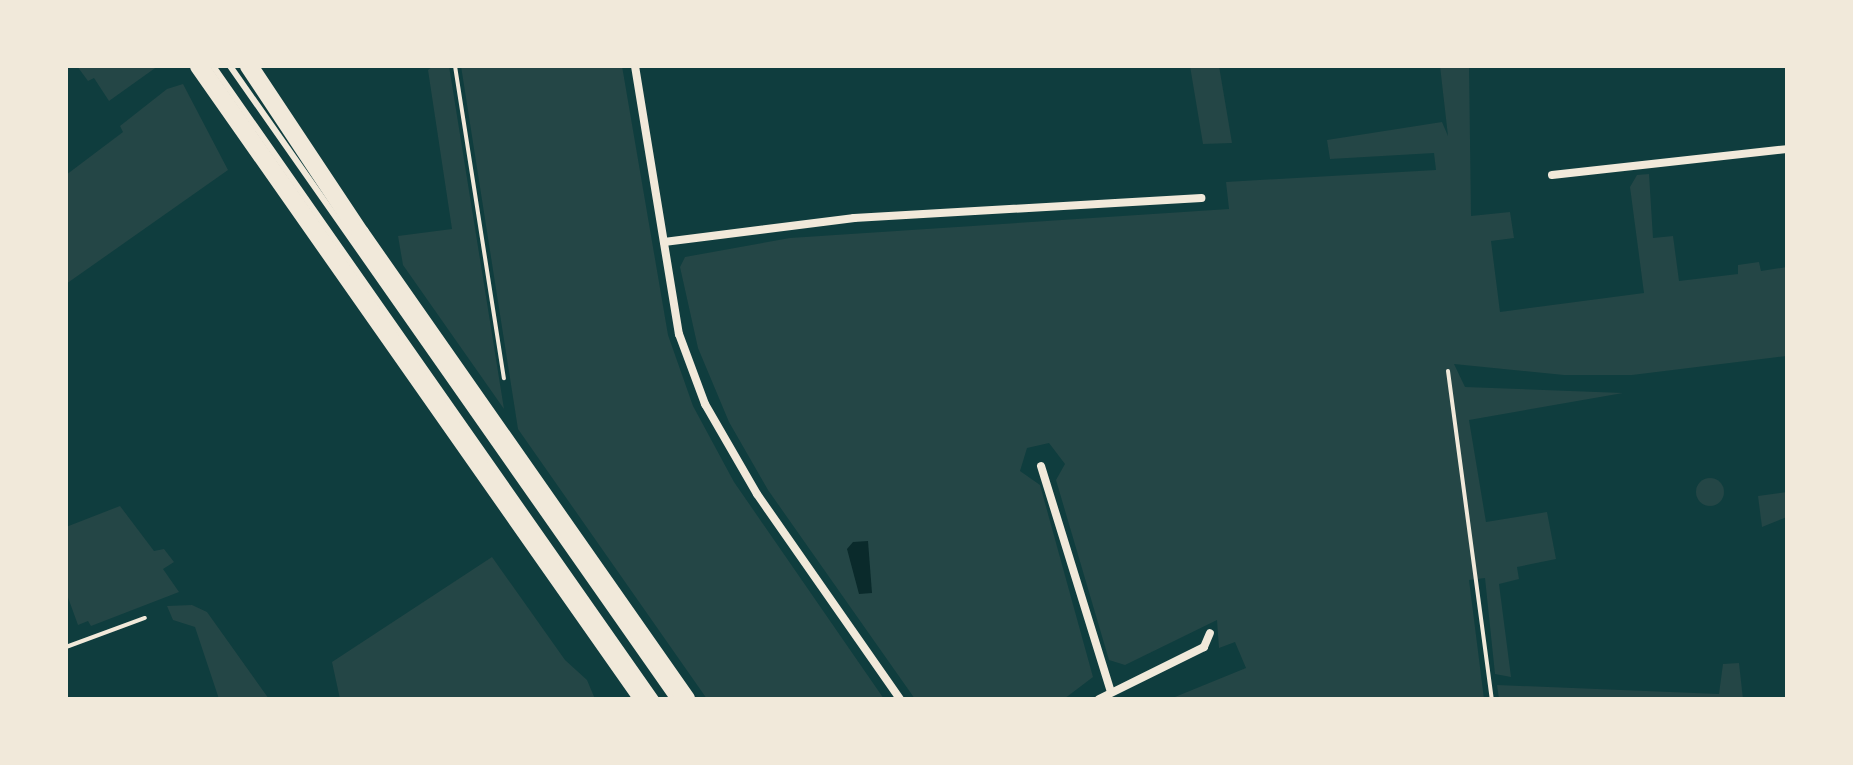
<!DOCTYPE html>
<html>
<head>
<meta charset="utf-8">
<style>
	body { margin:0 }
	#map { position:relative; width:1853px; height:765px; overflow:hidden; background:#0f3d3e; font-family:"IBM Plex Sans",sans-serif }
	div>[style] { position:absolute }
	.green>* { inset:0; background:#244646 }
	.round { border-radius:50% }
	.water>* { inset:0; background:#0a2a2b }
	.path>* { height:4px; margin:-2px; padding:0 2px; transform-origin:2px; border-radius:2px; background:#f1e9da }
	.service>* { height:6px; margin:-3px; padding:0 3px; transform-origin:3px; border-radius:3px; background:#f1e9da }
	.minor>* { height:8px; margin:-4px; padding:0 4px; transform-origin:4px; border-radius:4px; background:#f1e9da }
	.primary>* { height:18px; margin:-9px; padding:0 9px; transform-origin:9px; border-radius:9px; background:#f1e9da }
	span { translate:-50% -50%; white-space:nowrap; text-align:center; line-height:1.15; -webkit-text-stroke:6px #f1e9da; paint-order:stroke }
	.frame { position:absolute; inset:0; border:68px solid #f1e9da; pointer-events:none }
</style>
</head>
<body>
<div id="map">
	<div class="green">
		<i style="clip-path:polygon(77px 66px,158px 66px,109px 101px,94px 78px,88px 81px)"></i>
		<i style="clip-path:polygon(433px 66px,449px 66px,504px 409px,403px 265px,398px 236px,452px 229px,428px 70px)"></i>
		<i style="clip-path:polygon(461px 66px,622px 66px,668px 335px,693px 406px,734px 482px,884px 699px,707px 699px,518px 429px)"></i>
		<i style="clip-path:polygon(1190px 66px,1219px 66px,1232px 143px,1203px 144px)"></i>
		<i style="clip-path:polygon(1440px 66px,1469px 66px,1471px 216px,1510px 212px,1514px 238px,1491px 241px,1500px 312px,1644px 293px,1630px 187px,1637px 175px,1649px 174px,1653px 238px,1673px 236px,1679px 281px,1738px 274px,1738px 265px,1759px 262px,1761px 271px,1787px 267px,1787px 356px,1632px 375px,1564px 375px,1454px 364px,1465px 387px,1623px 393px,1469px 420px,1486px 522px,1547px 512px,1556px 559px,1517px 567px,1519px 579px,1499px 584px,1511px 677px,1495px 674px,1485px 578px,1469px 580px,1484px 699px,1170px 699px,1246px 668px,1235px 642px,1219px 648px,1217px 620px,1125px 665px,1109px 660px,1056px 480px,1065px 464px,1049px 443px,1027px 448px,1020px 471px,1040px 485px,1093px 677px,1064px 699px,915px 699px,768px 490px,729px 422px,698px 348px,680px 267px,685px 257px,790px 238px,1229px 209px,1226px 182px,1436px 170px,1434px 153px,1330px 159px,1327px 140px,1442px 122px,1448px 136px)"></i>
		<i style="clip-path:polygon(183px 84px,228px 170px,66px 284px,66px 175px,123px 132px,120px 126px,167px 89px)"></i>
		<i class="round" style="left:1696px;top:478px;width:28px;height:28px"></i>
		<i style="clip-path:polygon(1787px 492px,1787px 517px,1762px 527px,1758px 496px)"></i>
		<i style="clip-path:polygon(120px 506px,154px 551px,164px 549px,174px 562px,163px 569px,179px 592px,91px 626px,88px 621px,78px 625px,66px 592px,66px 527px)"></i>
		<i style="clip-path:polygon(492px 557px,565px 660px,587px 680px,595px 699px,340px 699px,332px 662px)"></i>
		<i style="clip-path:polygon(192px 605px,207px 612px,269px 699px,219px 699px,195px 627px,173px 620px,167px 606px)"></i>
		<i style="clip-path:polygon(1739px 663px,1743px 699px,1499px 699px,1497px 685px,1719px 694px,1723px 664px)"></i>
	</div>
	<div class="water">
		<i style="clip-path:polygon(868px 541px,872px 593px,859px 594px,847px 549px,853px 542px)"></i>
	</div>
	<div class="path">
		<i style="left:455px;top:66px;width:316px;rotate:81.1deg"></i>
		<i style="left:1448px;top:371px;width:331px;rotate:82.4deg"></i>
		<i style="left:66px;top:647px;width:84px;rotate:-20.2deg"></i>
	</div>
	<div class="service">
		<i style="left:213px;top:66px;width:773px;rotate:55.01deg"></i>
		<i style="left:230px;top:66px;width:773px;rotate:55.01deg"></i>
	</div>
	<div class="minor">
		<i style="left:635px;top:66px;width:272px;rotate:80.7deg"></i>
		<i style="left:679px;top:334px;width:75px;rotate:69.6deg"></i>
		<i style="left:705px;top:404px;width:104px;rotate:60deg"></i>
		<i style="left:757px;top:494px;width:250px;rotate:55.1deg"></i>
		<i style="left:1552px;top:175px;width:236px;rotate:-6.3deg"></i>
		<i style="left:664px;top:242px;width:192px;rotate:-7.2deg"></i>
		<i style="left:854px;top:218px;width:348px;rotate:-3.3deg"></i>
		<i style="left:1041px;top:466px;width:237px;rotate:72.8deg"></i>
		<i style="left:1099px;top:699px;width:117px;rotate:-26.3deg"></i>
		<i style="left:1204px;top:647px;width:15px;rotate:-67deg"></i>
	</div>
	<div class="primary">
		<i style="left:199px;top:66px;width:773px;rotate:54.95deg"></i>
		<i style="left:249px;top:66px;width:201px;rotate:56.4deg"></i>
		<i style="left:360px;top:233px;width:569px;rotate:55.02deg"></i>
	</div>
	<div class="frame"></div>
</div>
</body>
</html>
